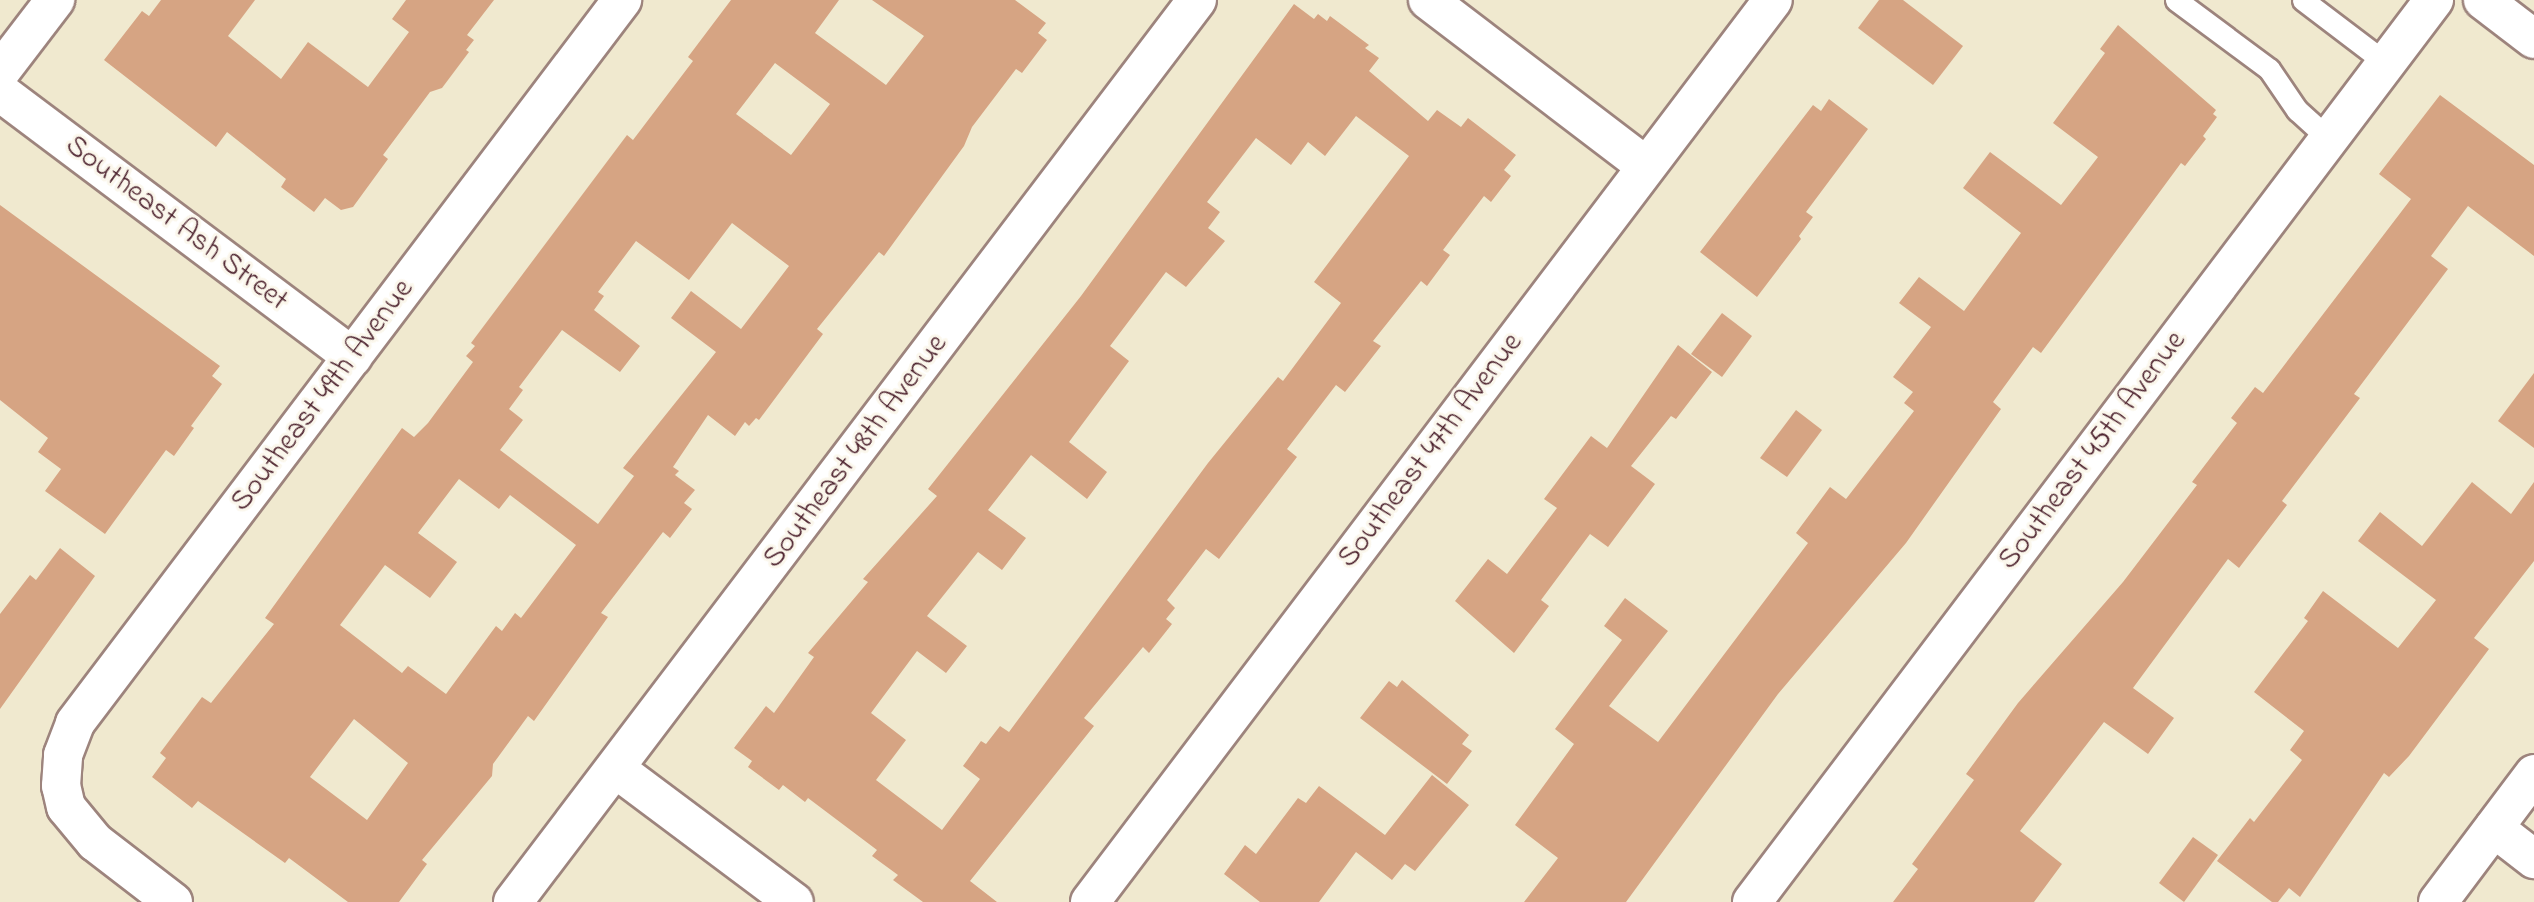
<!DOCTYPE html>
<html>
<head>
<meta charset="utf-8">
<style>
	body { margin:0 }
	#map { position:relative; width:2534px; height:902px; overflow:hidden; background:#f0e9cf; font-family:"Indie Flower",sans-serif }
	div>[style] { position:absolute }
	.building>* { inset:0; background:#d6a483 }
	.roads { filter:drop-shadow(2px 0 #9d847d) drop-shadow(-2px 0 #9d847d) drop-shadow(0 2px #9d847d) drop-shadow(0 -2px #9d847d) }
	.service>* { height:21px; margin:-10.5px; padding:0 10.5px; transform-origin:10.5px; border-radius:10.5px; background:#fff }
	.minor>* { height:38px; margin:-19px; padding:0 19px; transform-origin:19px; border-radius:19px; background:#fff }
	.tertiary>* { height:38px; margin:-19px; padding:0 19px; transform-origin:19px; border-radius:19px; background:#fff }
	span { translate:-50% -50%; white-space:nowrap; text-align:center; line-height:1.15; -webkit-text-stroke:6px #fbf7ec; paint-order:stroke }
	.street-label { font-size:30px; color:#4a1f2b }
</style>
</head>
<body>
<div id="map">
	<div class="building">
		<i style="clip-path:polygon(161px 0,255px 0,228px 36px,281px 79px,308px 42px,368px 87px,409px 32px,392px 19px,406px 0,494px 0,467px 35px,474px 40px,466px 50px,469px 52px,442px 88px,430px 92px,383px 155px,388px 159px,353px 207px,341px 210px,325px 198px,314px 212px,281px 187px,286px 179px,227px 132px,216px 147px,104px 60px,142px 11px,149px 16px)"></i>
		<i style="clip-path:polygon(evenodd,731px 0,839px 0,815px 33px,886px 85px,924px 36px,872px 0,1015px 0,1046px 23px,1038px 33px,1047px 40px,1022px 73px,1016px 69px,972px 127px,964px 146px,884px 256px,879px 252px,817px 329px,823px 334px,759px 420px,756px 418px,749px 426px,745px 422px,735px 436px,708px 415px,673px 467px,679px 471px,675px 475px,695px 490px,684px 503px,692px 509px,670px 538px,663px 532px,601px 613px,608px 617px,534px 721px,528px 716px,493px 764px,492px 776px,422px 860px,427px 864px,399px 902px,348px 902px,289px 858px,285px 863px,198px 801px,192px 808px,152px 777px,166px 758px,160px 753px,202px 697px,211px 703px,274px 624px,265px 618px,402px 428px,414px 437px,428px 423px,473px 362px,466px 356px,475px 346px,471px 343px,627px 135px,633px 140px,693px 61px,688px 57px,731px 0,775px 63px,830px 104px,791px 155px,736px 114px,775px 63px,731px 0,732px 223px,789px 266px,741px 329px,691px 291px,671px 318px,716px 352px,623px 468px,634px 476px,598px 524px,500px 450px,523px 420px,509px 409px,523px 390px,519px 387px,562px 330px,620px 372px,640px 346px,594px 310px,604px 296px,598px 292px,636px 241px,689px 280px,732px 223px,731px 0,459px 479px,499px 509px,510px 495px,576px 545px,521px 618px,515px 613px,502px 631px,496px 626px,446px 694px,408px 666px,402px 673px,340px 625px,385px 565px,430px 598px,457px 562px,418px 533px,459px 479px,731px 0,354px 719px,408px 763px,367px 820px,310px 777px,354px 719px)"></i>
		<i style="clip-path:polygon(1879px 0,1903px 0,1963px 46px,1933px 85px,1858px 28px)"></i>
		<i style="clip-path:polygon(evenodd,1294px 4px,1314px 19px,1318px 14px,1327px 21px,1330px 16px,1369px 45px,1365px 48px,1379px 58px,1369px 71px,1428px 121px,1437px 110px,1461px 127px,1468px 118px,1516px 155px,1504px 170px,1511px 176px,1491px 202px,1484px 196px,1443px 250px,1450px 255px,1427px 286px,1421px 281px,1373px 341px,1381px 346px,1345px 392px,1336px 385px,1287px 449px,1297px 457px,1219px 559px,1206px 549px,1167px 600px,1175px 608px,1166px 619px,1172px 624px,1149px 653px,1143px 647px,1084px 718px,1094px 726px,970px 881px,997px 902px,923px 902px,893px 880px,898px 875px,872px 856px,877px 850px,808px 798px,805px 802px,783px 785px,779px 790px,748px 767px,752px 761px,734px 748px,766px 706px,774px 713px,814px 657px,808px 653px,868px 582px,863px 579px,937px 496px,928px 489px,1081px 296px,1294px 4px,1356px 116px,1409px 156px,1314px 282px,1341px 303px,1283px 381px,1278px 377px,1208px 463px,1009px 732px,1000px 726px,986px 744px,981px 741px,963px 766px,980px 779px,942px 830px,876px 780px,906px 740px,871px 713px,917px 651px,946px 673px,967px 646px,927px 616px,978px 552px,1002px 570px,1026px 538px,988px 510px,1031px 455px,1087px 499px,1107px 472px,1069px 442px,1129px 361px,1110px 346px,1166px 272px,1186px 287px,1225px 241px,1208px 228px,1220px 212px,1207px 202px,1256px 138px,1291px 165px,1308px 142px,1325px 156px,1356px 116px)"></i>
		<i style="clip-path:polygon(2118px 25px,2216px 110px,2213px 114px,2217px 117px,2203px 136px,2206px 139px,2185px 166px,2181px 163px,2041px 353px,2033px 347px,1993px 402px,2001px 409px,1906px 543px,1778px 694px,1626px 902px,1524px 902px,1558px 858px,1515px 825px,1574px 744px,1555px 729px,1622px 640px,1604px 626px,1625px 598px,1668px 631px,1609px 706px,1658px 742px,1808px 543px,1796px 533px,1830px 487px,1846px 499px,1914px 411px,1904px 403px,1913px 392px,1893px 377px,1931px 327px,1899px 303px,1919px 277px,1964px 311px,2021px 233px,1963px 188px,1990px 152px,2061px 205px,2098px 157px,2053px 123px,2105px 53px,2100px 49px)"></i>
		<i style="clip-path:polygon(2440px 95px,2534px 165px,2534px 256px,2468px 206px,2431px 256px,2448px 269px,2354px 394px,2360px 398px,2282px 501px,2287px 505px,2239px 568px,2228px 559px,2133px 688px,2174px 718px,2148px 754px,2104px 722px,2020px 831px,2062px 864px,2034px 902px,1893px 902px,1918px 869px,1912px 864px,1974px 780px,1966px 774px,2018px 703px,2123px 582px,2197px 485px,2192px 482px,2237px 423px,2231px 418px,2255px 387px,2263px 393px,2411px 199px,2379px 174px)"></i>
		<i style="clip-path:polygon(1829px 99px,1868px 129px,1806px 212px,1813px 217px,1799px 236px,1801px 239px,1757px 297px,1700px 252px,1813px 105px,1821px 111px)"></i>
		<i style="clip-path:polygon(0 205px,220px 366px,212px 376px,222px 384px,191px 426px,194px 428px,174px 456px,166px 450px,105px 534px,45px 491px,61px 469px,38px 452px,48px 438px,0 400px)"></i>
		<i style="clip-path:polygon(1722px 313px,1752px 336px,1722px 377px,1691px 354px)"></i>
		<i style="clip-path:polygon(1678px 345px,1712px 372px,1676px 419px,1671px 416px,1631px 466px,1655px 484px,1608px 547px,1590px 534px,1541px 600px,1549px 606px,1514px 653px,1455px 601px,1488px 559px,1507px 574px,1557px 508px,1544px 499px,1591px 436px,1607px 448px)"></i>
		<i style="clip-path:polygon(2534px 373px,2534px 448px,2498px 421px)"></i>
		<i style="clip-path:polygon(1796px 410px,1822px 430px,1787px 477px,1760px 458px)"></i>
		<i style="clip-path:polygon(2472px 482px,2511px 514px,2534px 482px,2534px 561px,2474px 638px,2489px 649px,2409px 756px,2389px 777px,2384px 773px,2300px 897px,2289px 888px,2278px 902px,2272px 902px,2217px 861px,2250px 818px,2254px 822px,2302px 760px,2290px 750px,2304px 731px,2254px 692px,2308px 621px,2304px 618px,2323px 591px,2398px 648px,2436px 600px,2358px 541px,2380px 512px,2422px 546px)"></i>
		<i style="clip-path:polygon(60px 548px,95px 576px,0 709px,0 614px,30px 575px,36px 580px)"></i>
		<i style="clip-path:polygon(1402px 680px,1469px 735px,1462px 744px,1472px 751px,1447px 784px,1360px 718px,1389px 681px,1397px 687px)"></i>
		<i style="clip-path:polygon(1432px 775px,1469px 805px,1415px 871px,1405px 864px,1392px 880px,1356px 852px,1319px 902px,1260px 902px,1224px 874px,1245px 845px,1256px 854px,1298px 798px,1306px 803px,1319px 786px,1385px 835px)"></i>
		<i style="clip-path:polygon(2193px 837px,2218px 855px,2184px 902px,2159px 883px)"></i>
	</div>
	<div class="roads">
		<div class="service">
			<i style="left:2176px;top:0;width:116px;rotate:36.6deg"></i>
			<i style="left:2269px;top:69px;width:50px;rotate:55.7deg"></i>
			<i style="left:2297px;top:110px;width:43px;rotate:42.2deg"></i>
			<i style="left:2303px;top:0;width:104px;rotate:37.2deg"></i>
		</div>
		<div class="minor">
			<i style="left:1428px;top:0;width:274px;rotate:37.3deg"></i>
			<i style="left:0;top:72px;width:91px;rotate:-52.6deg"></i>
			<i style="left:0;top:92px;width:441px;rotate:36.9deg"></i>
			<i style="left:616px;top:769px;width:222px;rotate:36.8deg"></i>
			<i style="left:2494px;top:828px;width:51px;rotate:37.8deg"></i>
			<i style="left:173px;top:902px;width:98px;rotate:-142.4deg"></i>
			<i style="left:95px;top:842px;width:45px;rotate:-129.6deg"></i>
			<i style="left:66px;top:807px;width:22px;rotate:-103deg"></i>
			<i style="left:61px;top:786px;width:31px;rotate:-86deg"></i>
			<i style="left:63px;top:755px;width:34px;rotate:-69deg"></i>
			<i style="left:75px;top:723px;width:907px;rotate:-52.89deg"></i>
			<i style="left:513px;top:902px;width:1132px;rotate:-52.83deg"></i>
			<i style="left:1752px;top:902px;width:1131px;rotate:-52.91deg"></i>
			<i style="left:2438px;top:902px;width:160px;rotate:-53.1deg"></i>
		</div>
		<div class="tertiary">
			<i style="left:2483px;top:0;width:64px;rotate:37.4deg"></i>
			<i style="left:1090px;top:902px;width:1131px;rotate:-52.87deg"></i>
		</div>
	</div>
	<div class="street-label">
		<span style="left:176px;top:224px;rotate:37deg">Southeast Ash Street</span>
		<span style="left:323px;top:396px;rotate:-53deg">Southeast 49th Avenue</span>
		<span style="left:1431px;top:451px;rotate:-53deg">Southeast 47th Avenue</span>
		<span style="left:2093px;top:451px;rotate:-53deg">Southeast 45th Avenue</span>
		<span style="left:856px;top:452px;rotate:-53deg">Southeast 48th Avenue</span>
	</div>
</div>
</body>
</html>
